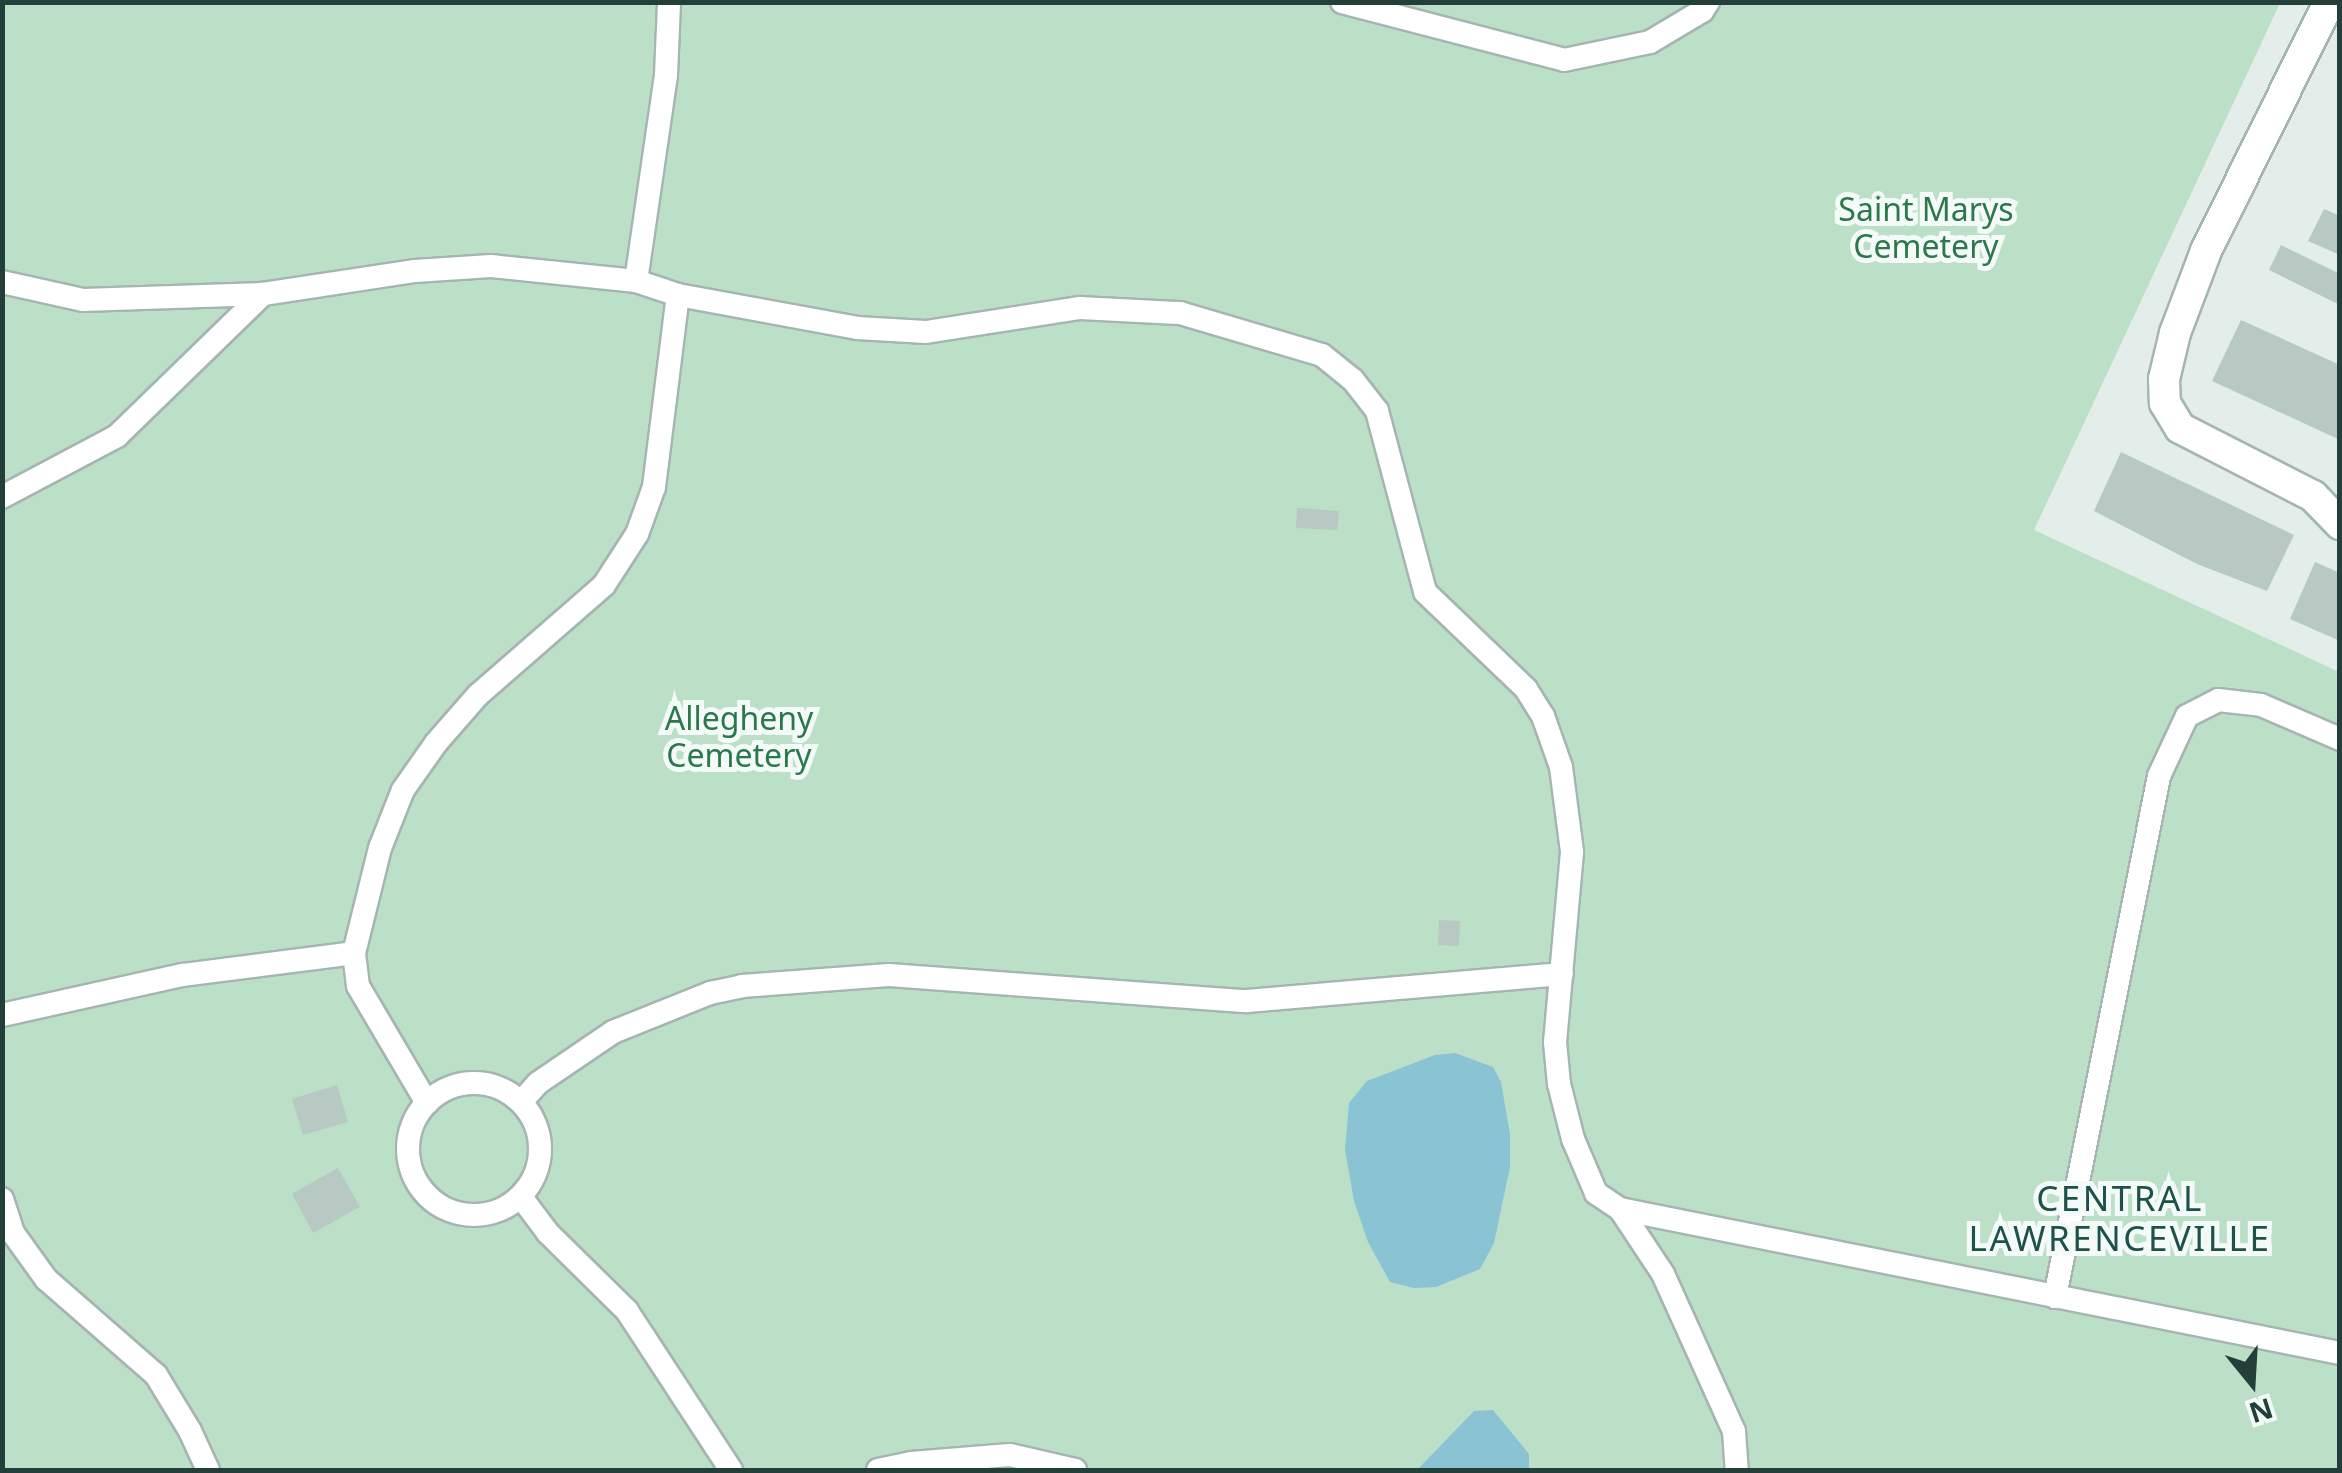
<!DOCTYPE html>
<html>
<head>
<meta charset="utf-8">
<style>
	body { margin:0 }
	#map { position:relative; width:2342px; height:1473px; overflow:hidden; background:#e3ede9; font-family:"Noto Sans",sans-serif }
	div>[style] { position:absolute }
	.green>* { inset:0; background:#bbdfc7 }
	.water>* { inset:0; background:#8ac4d4 }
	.building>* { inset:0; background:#b8c8c3 }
	.roads { filter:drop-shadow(2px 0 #a5b5b1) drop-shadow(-2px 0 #a5b5b1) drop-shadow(0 2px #a5b5b1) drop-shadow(0 -2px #a5b5b1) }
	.service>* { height:22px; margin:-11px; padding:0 11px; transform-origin:11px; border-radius:11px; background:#fff }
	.service>.ring { margin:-11px; padding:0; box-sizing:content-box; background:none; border:22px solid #fff; border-radius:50% }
	.minor>* { height:30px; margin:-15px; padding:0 15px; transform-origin:15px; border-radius:15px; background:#fff }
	span { translate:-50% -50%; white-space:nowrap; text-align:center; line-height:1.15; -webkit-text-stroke:10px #f4faf7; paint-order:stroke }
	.park-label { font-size:32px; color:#2b784d }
	.neighbourhood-label { font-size:35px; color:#1d5249; letter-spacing:2.5px }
	.frame { position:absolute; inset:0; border:5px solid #223f39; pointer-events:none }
	.north { position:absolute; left:2202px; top:1333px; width:100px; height:100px; -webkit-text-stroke:8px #f4faf7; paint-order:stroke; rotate:162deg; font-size:28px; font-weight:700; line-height:40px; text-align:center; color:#223f39 }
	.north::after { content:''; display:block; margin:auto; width:35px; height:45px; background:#223f39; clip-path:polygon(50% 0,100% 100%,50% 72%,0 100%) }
</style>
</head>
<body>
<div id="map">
	<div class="green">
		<i style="clip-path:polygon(3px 3px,2280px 3px,2034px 530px,2339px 672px,2339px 1470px,3px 1470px)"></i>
	</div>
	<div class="water">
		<i style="clip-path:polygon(1455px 1053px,1493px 1067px,1501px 1082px,1510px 1134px,1510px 1167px,1494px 1243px,1480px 1269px,1436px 1287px,1414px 1288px,1390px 1282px,1368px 1242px,1354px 1201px,1345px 1150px,1349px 1103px,1367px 1081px,1435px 1055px)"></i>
		<i style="clip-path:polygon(1493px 1410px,1529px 1454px,1529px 1470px,1417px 1470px,1474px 1411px)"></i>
	</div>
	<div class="building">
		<i style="clip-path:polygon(2324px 209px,2340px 216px,2340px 255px,2308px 241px)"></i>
		<i style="clip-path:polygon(2281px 245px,2340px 274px,2340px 305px,2269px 270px)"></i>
		<i style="clip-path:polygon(2241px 320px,2340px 365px,2340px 440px,2212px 381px)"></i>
		<i style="clip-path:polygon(2121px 452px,2294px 535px,2267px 591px,2197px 564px,2094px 511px)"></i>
		<i style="clip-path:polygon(1297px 508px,1339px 511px,1337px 530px,1296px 528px)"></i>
		<i style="clip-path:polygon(2315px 562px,2340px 573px,2340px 641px,2290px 619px)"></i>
		<i style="clip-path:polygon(1439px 920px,1460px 921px,1459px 946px,1438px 945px)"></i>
		<i style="clip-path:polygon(337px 1085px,348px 1122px,303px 1135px,292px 1099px)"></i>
		<i style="clip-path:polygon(338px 1168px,360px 1207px,313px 1233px,292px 1194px)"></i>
	</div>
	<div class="roads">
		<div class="service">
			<i style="left:1342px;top:2px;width:229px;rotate:14.6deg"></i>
			<i style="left:1564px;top:60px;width:88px;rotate:-11.8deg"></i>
			<i style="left:1650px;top:42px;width:61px;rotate:-30.8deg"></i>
			<i style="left:1702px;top:11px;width:11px;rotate:-56deg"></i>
			<i style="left:636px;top:281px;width:208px;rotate:-81.7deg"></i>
			<i style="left:666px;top:75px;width:73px;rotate:-87.6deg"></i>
			<i style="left:2px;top:282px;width:83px;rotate:12.5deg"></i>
			<i style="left:83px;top:300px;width:180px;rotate:-1.9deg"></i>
			<i style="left:263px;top:294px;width:154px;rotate:-8.6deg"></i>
			<i style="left:415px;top:271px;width:76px;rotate:-3.8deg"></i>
			<i style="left:491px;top:266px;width:146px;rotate:5.9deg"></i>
			<i style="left:636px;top:281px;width:44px;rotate:18.4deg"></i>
			<i style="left:678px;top:295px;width:182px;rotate:10.4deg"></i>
			<i style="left:857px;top:328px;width:69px;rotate:3.3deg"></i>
			<i style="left:926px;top:332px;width:156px;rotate:-8.9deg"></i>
			<i style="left:1080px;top:308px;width:100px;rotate:2.9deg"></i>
			<i style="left:1180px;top:313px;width:148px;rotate:16.5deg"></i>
			<i style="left:1322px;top:355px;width:40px;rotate:39deg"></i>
			<i style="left:1353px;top:380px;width:39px;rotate:52deg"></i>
			<i style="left:1377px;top:411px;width:187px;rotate:75.1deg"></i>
			<i style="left:1425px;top:592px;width:140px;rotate:43.8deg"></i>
			<i style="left:1526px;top:689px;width:32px;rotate:58deg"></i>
			<i style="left:1543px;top:716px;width:54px;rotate:70.6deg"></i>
			<i style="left:1561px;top:767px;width:86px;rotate:82.6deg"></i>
			<i style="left:1572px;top:852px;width:191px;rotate:95.1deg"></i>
			<i style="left:1555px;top:1042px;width:42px;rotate:84.6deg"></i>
			<i style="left:1559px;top:1084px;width:57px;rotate:75.7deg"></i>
			<i style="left:1573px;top:1139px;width:59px;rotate:66.9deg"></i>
			<i style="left:1596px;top:1193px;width:29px;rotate:34deg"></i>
			<i style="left:1620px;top:1209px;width:734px;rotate:11.31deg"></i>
			<i style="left:2px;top:497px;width:130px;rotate:-27.9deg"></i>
			<i style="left:117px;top:436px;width:204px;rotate:-44.2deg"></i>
			<i style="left:2px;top:1015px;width:185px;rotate:-12.5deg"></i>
			<i style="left:183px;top:975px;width:172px;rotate:-7.3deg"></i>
			<i class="ring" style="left:408px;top:1083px;width:110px;height:110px"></i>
			<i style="left:521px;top:1102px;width:25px;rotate:-48deg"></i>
			<i style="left:538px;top:1083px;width:91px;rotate:-34.2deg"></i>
			<i style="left:613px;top:1032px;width:105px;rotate:-21.9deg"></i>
			<i style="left:710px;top:993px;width:33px;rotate:-12deg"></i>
			<i style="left:742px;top:986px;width:147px;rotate:-4.3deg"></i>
			<i style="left:889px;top:975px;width:359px;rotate:4.2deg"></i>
			<i style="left:1247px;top:1001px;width:316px;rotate:-4.9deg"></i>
			<i style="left:427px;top:1103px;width:136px;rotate:-120.5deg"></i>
			<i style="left:358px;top:986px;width:33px;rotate:-97deg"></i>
			<i style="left:354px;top:953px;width:108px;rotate:-76.1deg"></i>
			<i style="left:380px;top:848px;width:62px;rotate:-68.4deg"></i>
			<i style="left:403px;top:790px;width:57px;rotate:-54.9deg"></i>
			<i style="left:436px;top:743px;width:64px;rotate:-48.8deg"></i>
			<i style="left:478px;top:695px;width:167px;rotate:-41.1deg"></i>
			<i style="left:604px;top:585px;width:61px;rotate:-57.1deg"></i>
			<i style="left:637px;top:534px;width:50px;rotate:-70.1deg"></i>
			<i style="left:654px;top:487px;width:193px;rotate:-82.9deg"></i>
			<i style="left:521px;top:1197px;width:45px;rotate:53.1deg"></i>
			<i style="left:548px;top:1233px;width:111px;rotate:44.6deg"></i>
			<i style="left:627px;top:1311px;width:190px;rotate:56.8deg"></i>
			<i style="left:2px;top:1199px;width:36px;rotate:72deg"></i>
			<i style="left:13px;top:1233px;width:57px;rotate:54.3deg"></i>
			<i style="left:46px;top:1279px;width:146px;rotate:41.1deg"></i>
			<i style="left:156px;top:1375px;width:66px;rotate:58.7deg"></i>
			<i style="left:190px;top:1431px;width:43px;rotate:65.2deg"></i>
			<i style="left:1620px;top:1209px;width:78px;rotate:56.5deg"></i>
			<i style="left:1663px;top:1274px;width:172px;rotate:65.7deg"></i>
			<i style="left:1734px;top:1431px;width:39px;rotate:86deg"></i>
			<i style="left:2055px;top:1297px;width:531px;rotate:-78.71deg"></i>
			<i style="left:2159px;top:776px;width:66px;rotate:-65deg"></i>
			<i style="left:2187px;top:716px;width:35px;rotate:-27deg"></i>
			<i style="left:2218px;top:700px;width:43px;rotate:6.6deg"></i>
			<i style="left:2261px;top:705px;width:86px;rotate:23.3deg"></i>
			<i style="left:878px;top:1470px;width:34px;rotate:-12deg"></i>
			<i style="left:911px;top:1463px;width:99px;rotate:-4.6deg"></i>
			<i style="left:1010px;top:1455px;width:67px;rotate:13deg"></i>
		</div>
		<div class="minor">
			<i style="left:2329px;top:2px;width:278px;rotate:116.3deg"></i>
			<i style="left:2206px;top:251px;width:88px;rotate:110.7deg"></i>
			<i style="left:2175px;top:333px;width:47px;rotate:103.4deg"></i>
			<i style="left:2164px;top:379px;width:24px;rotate:88deg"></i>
			<i style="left:2165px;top:403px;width:29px;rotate:59deg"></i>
			<i style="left:2180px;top:428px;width:149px;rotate:27.1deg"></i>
			<i style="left:2313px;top:496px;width:39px;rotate:46deg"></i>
		</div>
	</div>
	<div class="park-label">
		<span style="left:1926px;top:228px">Saint Marys<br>Cemetery</span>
		<span style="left:739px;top:737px">Allegheny<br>Cemetery</span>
	</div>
	<div class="neighbourhood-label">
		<span style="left:2120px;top:1218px">CENTRAL<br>LAWRENCEVILLE</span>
	</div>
	<div class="frame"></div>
	<div class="north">N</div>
</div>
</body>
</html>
